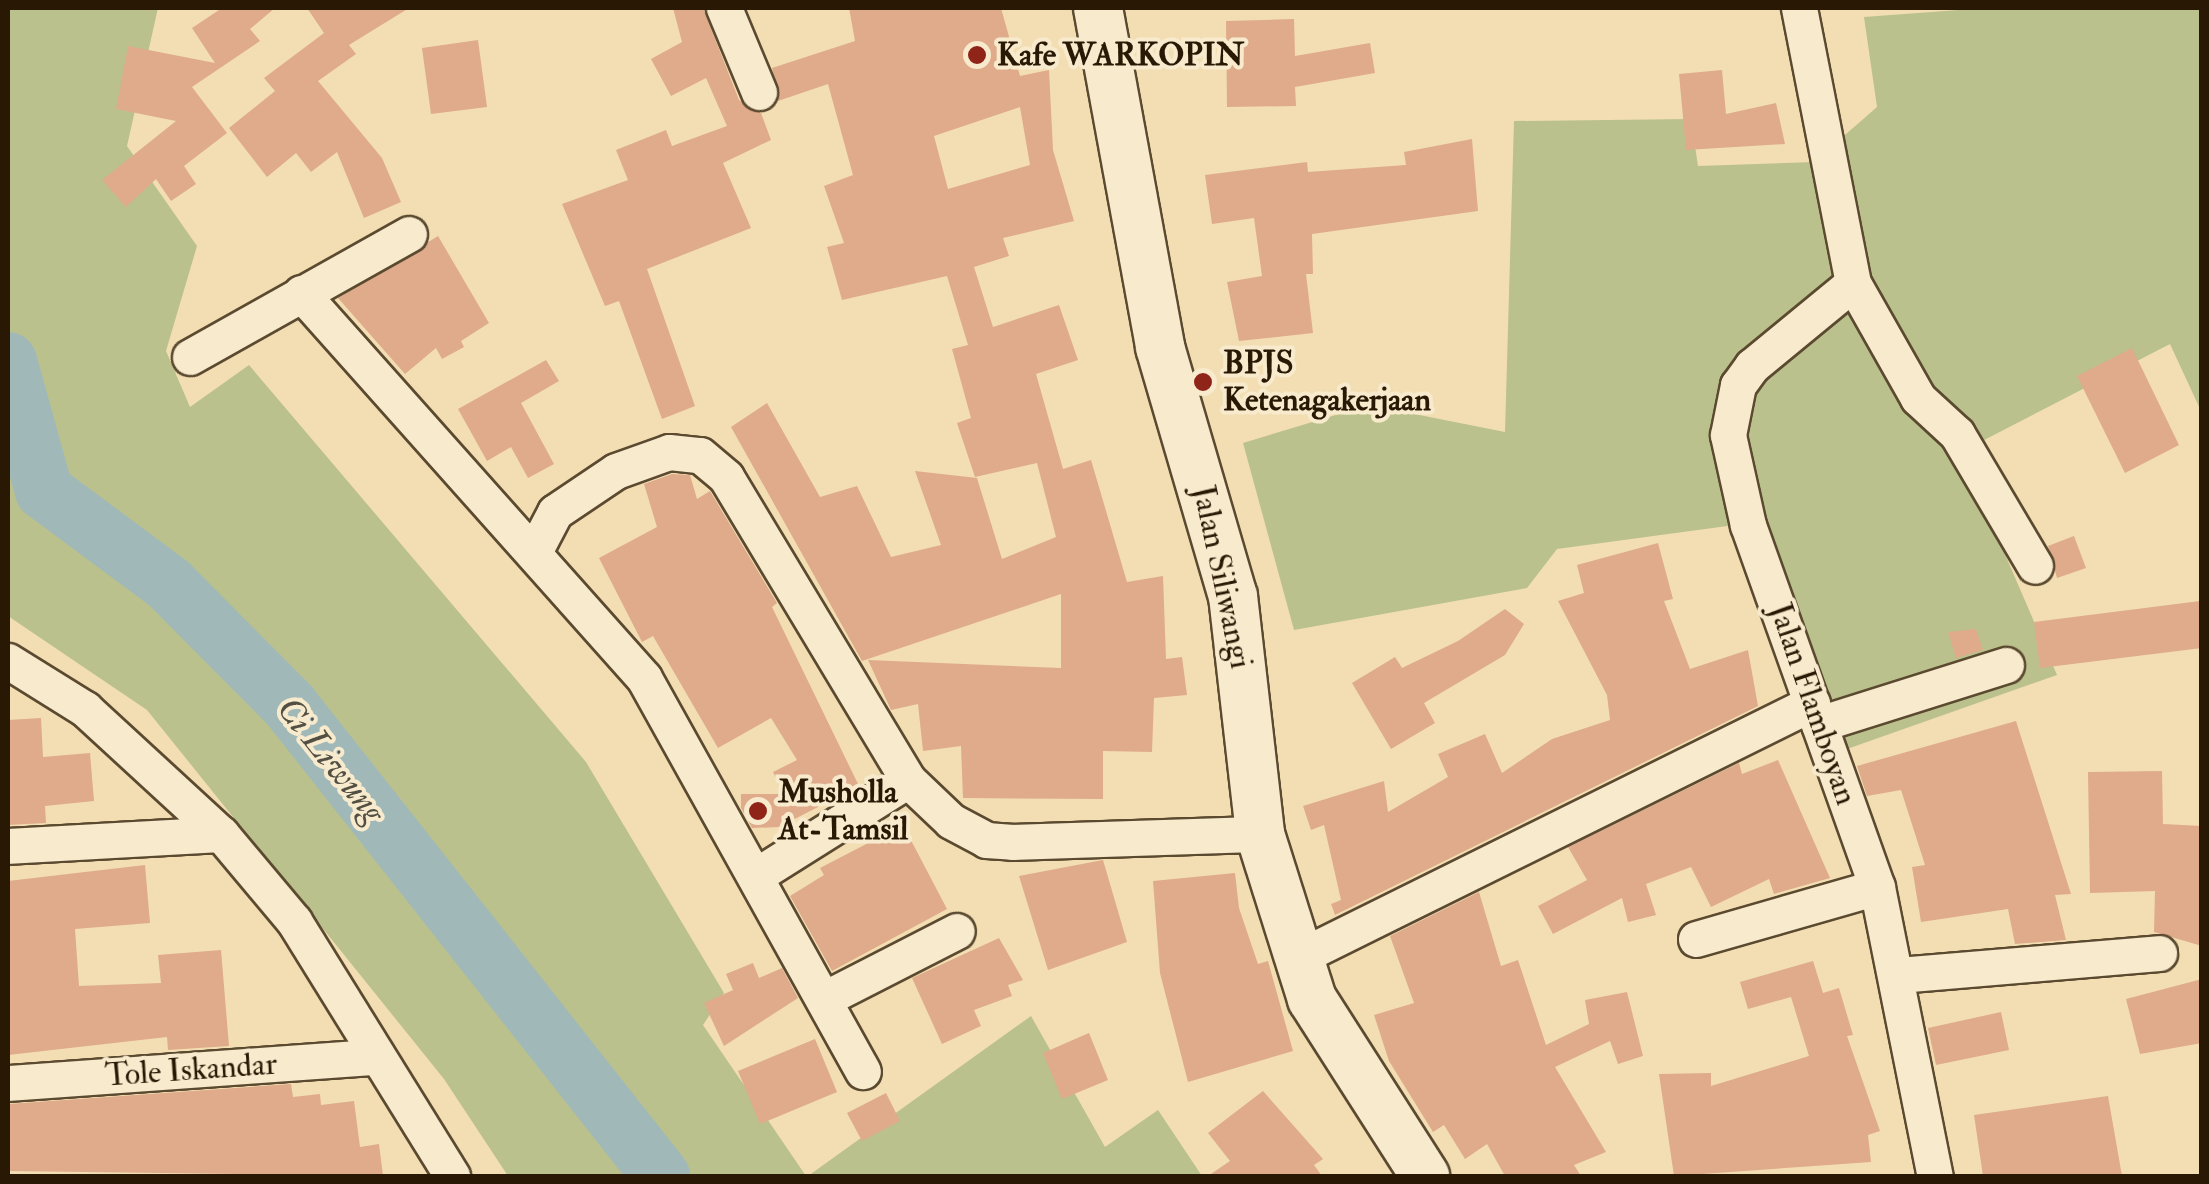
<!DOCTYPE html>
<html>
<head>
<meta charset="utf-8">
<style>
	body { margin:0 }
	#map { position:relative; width:2209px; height:1184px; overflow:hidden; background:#f2deb2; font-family:"IM FELL Double Pica",serif }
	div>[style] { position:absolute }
	.green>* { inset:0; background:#bac18c }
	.river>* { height:58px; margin:-29px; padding:0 29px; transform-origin:29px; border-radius:29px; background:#a0b9b8 }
	.building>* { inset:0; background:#dfab8b }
	.roads { filter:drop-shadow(2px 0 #5b4a30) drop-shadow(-2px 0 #5b4a30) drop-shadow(0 2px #5b4a30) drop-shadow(0 -2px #5b4a30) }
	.street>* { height:35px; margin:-17.5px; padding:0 17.5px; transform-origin:17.5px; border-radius:17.5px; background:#f7eacd }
	.secondary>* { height:48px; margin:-24px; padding:0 24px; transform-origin:24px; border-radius:24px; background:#f7eacd }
	.dots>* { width:28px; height:28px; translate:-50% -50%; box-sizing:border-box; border:5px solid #f7eacd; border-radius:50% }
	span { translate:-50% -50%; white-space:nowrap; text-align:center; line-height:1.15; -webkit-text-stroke:8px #f7eacd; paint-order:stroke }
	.poi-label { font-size:32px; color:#291804; font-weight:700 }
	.left { translate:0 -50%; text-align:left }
	.street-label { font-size:32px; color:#291804 }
	.water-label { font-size:35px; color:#535043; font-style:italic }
	.frame { position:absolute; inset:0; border:10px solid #291804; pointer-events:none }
</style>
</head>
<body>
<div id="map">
	<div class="green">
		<i style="clip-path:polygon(8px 8px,158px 8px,127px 146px,197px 246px,166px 351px,190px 407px,249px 365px,586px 762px,724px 993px,703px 1025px,806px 1176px,508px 1176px,444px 1079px,147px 710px,8px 616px)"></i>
		<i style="clip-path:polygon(1985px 8px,2201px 8px,2201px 411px,2170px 344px,1961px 452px,2057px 675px,1847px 749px,1757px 522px,1557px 549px,1527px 588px,1294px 630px,1243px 443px,1369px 405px,1505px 432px,1514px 121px,1691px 119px,1698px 166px,1814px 162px,1877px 107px,1864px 17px)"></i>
		<i style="clip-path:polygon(1031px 1016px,1105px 1147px,1158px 1110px,1202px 1176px,808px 1176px)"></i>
	</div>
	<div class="river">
		<i style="left:8px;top:361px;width:135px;rotate:74.5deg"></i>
		<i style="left:44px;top:491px;width:156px;rotate:36.6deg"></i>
		<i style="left:169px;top:584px;width:172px;rotate:45.2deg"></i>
		<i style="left:290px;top:706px;width:599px;rotate:51.71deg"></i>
	</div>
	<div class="building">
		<i style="clip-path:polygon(222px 8px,275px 8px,250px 29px,260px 41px,192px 87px,227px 133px,184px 166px,196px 184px,171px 201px,156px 179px,126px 207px,102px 180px,176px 121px,116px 109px,128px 46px,215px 63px,192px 28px)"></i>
		<i style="clip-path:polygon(307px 8px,409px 8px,349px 45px,356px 54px,318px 81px,382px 158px,401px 202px,364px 218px,337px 152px,311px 172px,296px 153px,267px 177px,229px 128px,275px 91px,264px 78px,324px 33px)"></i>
		<i style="clip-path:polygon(673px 8px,703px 8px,739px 100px,761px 113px,771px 140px,723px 163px,751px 228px,647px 269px,695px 406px,662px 419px,619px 301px,605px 306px,562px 204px,628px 180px,616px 150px,666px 130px,672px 146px,727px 126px,706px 78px,671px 96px,651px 59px,682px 42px)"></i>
		<i style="clip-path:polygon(evenodd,849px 8px,1001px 8px,1020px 76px,1049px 70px,1053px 150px,1074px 221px,1003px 238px,1009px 256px,974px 267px,993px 327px,1059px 305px,1078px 360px,1036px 374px,1063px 469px,1091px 460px,1127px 582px,1163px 576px,1166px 659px,1182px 657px,1187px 695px,1154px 698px,1152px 752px,1103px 751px,1103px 799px,963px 798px,961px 746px,923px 751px,918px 704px,891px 710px,868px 660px,1061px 668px,1061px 594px,862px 661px,731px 427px,767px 403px,820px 497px,857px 486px,891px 557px,941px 545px,915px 471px,977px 478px,1002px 559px,1056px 537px,1037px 463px,975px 477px,957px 423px,971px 418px,952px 349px,968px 345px,947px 276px,842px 300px,827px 247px,844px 243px,824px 186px,853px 175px,828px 84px,778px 101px,772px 68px,855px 41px,849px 8px,1020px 107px,1030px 165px,948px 189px,934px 136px,1020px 107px)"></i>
		<i style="clip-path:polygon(1294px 19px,1295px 56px,1370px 43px,1375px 73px,1295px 87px,1296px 106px,1227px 107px,1226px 21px)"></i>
		<i style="clip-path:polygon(478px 40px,487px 107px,431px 114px,422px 48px)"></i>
		<i style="clip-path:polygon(1722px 70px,1726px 114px,1776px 103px,1785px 144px,1686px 150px,1679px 74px)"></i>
		<i style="clip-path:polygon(1472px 139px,1478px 211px,1312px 234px,1313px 274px,1306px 274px,1313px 333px,1239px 341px,1227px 282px,1262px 276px,1254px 218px,1212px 224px,1205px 175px,1307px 162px,1308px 172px,1406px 165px,1404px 152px)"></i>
		<i style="clip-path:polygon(438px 236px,489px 323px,461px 341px,464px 347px,442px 359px,436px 348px,405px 374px,338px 298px)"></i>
		<i style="clip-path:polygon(2132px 348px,2179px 445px,2125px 473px,2077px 376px)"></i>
		<i style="clip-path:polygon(546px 360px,559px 381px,521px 403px,554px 464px,528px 478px,511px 447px,487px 461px,458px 409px)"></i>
		<i style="clip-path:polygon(672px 474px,690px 475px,697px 499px,710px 491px,777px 603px,772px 607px,859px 786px,779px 827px,752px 828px,741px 808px,741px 794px,784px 794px,773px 772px,797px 760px,771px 718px,718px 748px,653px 636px,642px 642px,599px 558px,657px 527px,644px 484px)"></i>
		<i style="clip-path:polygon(2074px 536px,2086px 568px,2057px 578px,2048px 546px)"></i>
		<i style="clip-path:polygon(1658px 543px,1673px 599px,1664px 601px,1690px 669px,1748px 650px,1758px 706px,1335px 915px,1331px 904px,1341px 900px,1324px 825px,1311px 830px,1303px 806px,1384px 781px,1388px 812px,1448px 777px,1438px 754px,1485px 734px,1502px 773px,1552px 739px,1610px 720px,1607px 695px,1558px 601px,1584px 593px,1577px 565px)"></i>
		<i style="clip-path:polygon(2200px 601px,2202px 648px,2040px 668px,2034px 622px)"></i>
		<i style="clip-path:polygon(1505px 609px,1524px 624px,1505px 655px,1424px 703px,1435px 723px,1391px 749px,1352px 683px,1395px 657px,1402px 668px,1458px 641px)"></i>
		<i style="clip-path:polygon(1976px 629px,1983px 650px,1956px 658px,1948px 632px)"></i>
		<i style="clip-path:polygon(41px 718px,43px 757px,90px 753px,94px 801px,45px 806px,46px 823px,8px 825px,8px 720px)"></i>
		<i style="clip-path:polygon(2016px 721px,2071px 894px,2055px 895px,2066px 940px,2015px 944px,2008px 909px,1921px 922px,1912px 867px,1925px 865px,1901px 790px,1867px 796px,1857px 766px)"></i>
		<i style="clip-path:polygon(1778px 760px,1830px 878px,1774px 894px,1769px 879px,1711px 907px,1691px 867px,1646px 884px,1656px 915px,1628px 922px,1622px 898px,1553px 934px,1538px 906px,1587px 880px,1568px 847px,1739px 763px,1742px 774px)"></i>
		<i style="clip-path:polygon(2162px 771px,2163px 824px,2202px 826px,2202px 946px,2154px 932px,2155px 891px,2090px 893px,2088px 772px)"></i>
		<i style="clip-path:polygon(903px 825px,947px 909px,832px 971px,790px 896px,824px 875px,820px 868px)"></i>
		<i style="clip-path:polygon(1103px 860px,1127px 942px,1048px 970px,1019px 876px)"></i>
		<i style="clip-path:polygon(145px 865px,150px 923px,75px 929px,79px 986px,161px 983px,158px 955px,221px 950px,229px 1046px,168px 1050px,167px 1037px,8px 1055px,8px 881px)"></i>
		<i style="clip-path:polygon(1235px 873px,1239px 908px,1258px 964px,1268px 961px,1293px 1051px,1188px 1082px,1160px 973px,1153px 881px)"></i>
		<i style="clip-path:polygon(1479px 892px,1501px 966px,1518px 960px,1546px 1045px,1589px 1024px,1585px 1000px,1627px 992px,1643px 1056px,1618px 1064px,1610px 1041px,1555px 1067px,1606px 1152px,1574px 1165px,1581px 1176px,1505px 1176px,1487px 1144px,1465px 1159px,1444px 1125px,1433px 1132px,1389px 1061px,1374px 1015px,1414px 1003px,1390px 936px)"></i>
		<i style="clip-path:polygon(999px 938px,1023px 980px,1008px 985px,1012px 996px,974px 1010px,981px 1026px,942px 1044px,912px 978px)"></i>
		<i style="clip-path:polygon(1813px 961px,1823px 993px,1839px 988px,1853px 1035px,1847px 1036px,1880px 1131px,1868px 1135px,1871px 1162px,1674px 1176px,1659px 1074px,1711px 1073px,1711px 1086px,1809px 1056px,1791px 997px,1748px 1009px,1740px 982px)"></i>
		<i style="clip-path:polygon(753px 963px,759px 978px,782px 968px,798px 998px,724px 1046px,704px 1003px,733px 990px,726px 974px)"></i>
		<i style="clip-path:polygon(2202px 979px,2202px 1043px,2140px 1054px,2126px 999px)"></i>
		<i style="clip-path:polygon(2001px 1012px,2009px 1050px,1936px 1065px,1928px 1028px)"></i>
		<i style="clip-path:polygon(1089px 1033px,1108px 1080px,1062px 1099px,1043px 1053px)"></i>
		<i style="clip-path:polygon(815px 1039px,837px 1092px,760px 1124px,738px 1071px)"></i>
		<i style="clip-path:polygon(291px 1084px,293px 1097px,320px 1094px,321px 1105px,354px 1101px,360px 1147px,379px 1144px,383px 1176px,8px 1171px,8px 1104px)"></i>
		<i style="clip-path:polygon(1263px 1091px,1323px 1159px,1314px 1165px,1322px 1176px,1208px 1176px,1230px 1161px,1208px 1133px)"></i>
		<i style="clip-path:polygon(886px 1093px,900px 1121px,862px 1141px,847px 1113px)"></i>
		<i style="clip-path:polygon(2108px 1096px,2122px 1176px,1983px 1176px,1974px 1115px)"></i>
	</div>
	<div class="roads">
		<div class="street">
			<i style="left:724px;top:8px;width:91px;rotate:67.4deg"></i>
			<i style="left:1799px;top:8px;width:280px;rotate:78.9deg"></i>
			<i style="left:1853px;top:283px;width:132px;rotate:60.5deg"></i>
			<i style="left:1918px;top:398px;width:53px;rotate:42.7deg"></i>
			<i style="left:1957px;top:434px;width:153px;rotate:59.4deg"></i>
			<i style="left:1853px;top:283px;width:131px;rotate:140.6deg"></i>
			<i style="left:1752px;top:366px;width:24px;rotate:126deg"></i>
			<i style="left:1738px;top:385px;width:51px;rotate:101.3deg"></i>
			<i style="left:1728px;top:435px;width:92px;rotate:77.5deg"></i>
			<i style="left:1748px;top:525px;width:384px;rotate:70.4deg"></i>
			<i style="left:1877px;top:887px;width:295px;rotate:78.7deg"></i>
			<i style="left:301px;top:293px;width:516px;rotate:48.3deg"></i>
			<i style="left:644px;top:678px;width:450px;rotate:60.9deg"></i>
			<i style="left:190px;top:357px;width:251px;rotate:-29.3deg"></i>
			<i style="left:534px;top:552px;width:45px;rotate:-62.3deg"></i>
			<i style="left:555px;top:512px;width:73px;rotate:-33.9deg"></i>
			<i style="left:616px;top:471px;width:56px;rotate:-19.7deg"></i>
			<i style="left:669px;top:452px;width:31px;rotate:6deg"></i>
			<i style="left:700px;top:455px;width:34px;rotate:40deg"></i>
			<i style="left:726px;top:477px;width:353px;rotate:59deg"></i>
			<i style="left:908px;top:780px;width:59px;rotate:43.6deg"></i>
			<i style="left:951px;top:821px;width:40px;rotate:28deg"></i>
			<i style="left:986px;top:840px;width:27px;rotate:4deg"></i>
			<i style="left:1013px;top:842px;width:247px;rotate:-1.9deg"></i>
			<i style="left:8px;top:661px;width:91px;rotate:31.9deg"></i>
			<i style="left:85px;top:709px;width:185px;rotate:42.6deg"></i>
			<i style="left:221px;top:834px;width:114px;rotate:50deg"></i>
			<i style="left:294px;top:921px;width:300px;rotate:58.2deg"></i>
			<i style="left:1819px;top:724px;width:196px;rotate:-17.5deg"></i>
			<i style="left:8px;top:846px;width:213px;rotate:-3.2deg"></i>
			<i style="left:757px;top:875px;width:178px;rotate:-32.2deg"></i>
			<i style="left:1696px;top:939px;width:188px;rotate:-16deg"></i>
			<i style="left:1295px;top:959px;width:577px;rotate:-26.34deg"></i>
			<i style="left:1898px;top:975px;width:262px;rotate:-4.8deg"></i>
			<i style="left:824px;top:999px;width:149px;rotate:-27.1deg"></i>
			<i style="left:8px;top:1083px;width:368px;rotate:-4.1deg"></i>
		</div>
		<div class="secondary">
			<i style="left:1098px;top:8px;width:345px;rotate:79.6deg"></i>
			<i style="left:1160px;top:347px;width:259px;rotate:73.7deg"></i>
			<i style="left:1233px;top:596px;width:240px;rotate:83.5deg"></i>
			<i style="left:1260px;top:834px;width:173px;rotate:72.5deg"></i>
			<i style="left:1312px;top:999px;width:210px;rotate:57.4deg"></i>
		</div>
	</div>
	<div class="dots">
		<i style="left:977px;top:55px;background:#8f2418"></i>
		<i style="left:1203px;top:382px;background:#8f2418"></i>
		<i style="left:758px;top:811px;background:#8f2418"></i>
	</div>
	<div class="poi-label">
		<span class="left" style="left:997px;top:55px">Kafe WARKOPIN</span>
		<span class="left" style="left:1223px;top:382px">BPJS<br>Ketenagakerjaan</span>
		<span class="left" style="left:778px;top:811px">Musholla<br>At-Tamsil</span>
	</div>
	<div class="street-label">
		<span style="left:1222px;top:577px;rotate:78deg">Jalan Siliwangi</span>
		<span style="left:1813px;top:704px;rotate:71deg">Jalan Flamboyan</span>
		<span style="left:191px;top:1070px;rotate:-4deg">Tole Iskandar</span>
	</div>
	<div class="water-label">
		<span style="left:331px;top:760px;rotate:51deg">Ci Liwung</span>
	</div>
	<div class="frame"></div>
</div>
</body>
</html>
